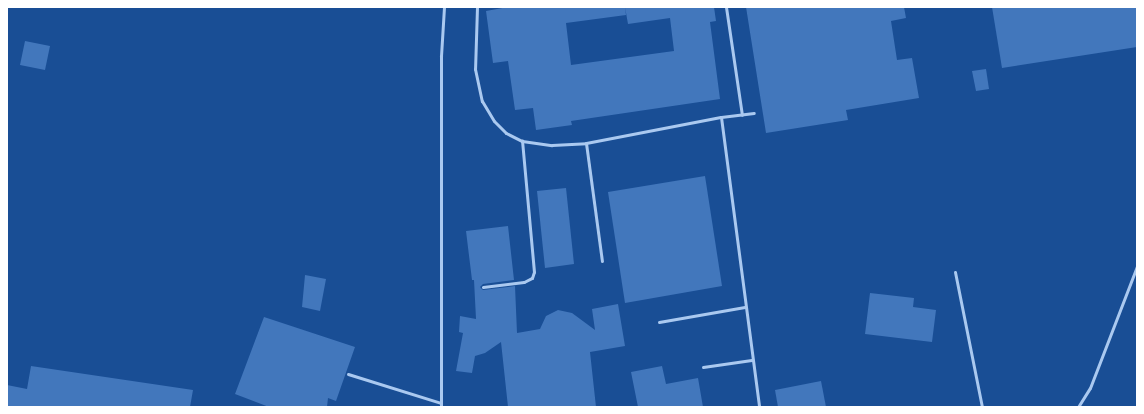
<!DOCTYPE html>
<html>
<head>
<meta charset="utf-8">
<style>
	body { margin:0 }
	#map { position:relative; width:1144px; height:414px; overflow:hidden; background:#194e95; font-family:"DM Sans",sans-serif }
	div>[style] { position:absolute }
	.building>* { inset:0; background:#4277bc }
	.service>* { height:3px; margin:-1.5px; padding:0 1.5px; transform-origin:1.5px; border-radius:1.5px; background:#aac9f0 }
	span { translate:-50% -50%; white-space:nowrap; text-align:center; line-height:1.15; -webkit-text-stroke:3px #194e95; paint-order:stroke }
	.frame { position:absolute; inset:0; border:8px solid #fff; pointer-events:none }
</style>
</head>
<body>
<div id="map">
	<div class="building">
		<i style="clip-path:polygon(508px 7px,625px 7px,626px 15px,566px 23px,571px 65px,674px 51px,670px 18px,628px 24px,625px 7px,714px 7px,716px 21px,710px 22px,720px 99px,571px 121px,572px 125px,536px 130px,533px 108px,515px 110px,508px 61px,493px 63px,486px 11px)"></i>
		<i style="clip-path:polygon(746px 7px,904px 7px,906px 18px,891px 21px,897px 60px,912px 58px,919px 98px,846px 110px,848px 120px,766px 133px)"></i>
		<i style="clip-path:polygon(992px 7px,1137px 7px,1137px 47px,1002px 68px)"></i>
		<i style="clip-path:polygon(25px 41px,50px 46px,45px 70px,20px 65px)"></i>
		<i style="clip-path:polygon(986px 69px,989px 89px,976px 91px,972px 71px)"></i>
		<i style="clip-path:polygon(705px 176px,722px 286px,625px 303px,608px 192px)"></i>
		<i style="clip-path:polygon(566px 188px,574px 264px,545px 268px,537px 191px)"></i>
		<i style="clip-path:polygon(508px 226px,514px 280px,483px 284px,480px 287px,483px 290px,515px 286px,517px 333px,540px 329px,546px 316px,558px 310px,572px 313px,595px 330px,592px 309px,618px 304px,625px 346px,590px 352px,596px 407px,508px 407px,501px 342px,485px 353px,475px 356px,472px 373px,456px 371px,463px 333px,459px 332px,460px 316px,476px 319px,474px 280px,472px 280px,466px 231px)"></i>
		<i style="clip-path:polygon(305px 275px,326px 279px,320px 311px,302px 307px)"></i>
		<i style="clip-path:polygon(870px 293px,914px 298px,913px 307px,936px 310px,932px 342px,865px 334px)"></i>
		<i style="clip-path:polygon(264px 317px,355px 347px,336px 401px,328px 398px,327px 407px,269px 407px,235px 394px)"></i>
		<i style="clip-path:polygon(31px 366px,193px 390px,190px 407px,7px 407px,7px 385px,27px 389px)"></i>
		<i style="clip-path:polygon(662px 366px,666px 384px,698px 378px,703px 407px,638px 407px,631px 372px)"></i>
		<i style="clip-path:polygon(821px 381px,826px 407px,778px 407px,775px 390px)"></i>
	</div>
	<div class="service">
		<i style="left:477px;top:7px;width:62px;rotate:91.8deg"></i>
		<i style="left:475px;top:69px;width:33px;rotate:78deg"></i>
		<i style="left:482px;top:101px;width:23px;rotate:59deg"></i>
		<i style="left:494px;top:121px;width:17px;rotate:45deg"></i>
		<i style="left:506px;top:133px;width:18px;rotate:27deg"></i>
		<i style="left:522px;top:141px;width:30px;rotate:8deg"></i>
		<i style="left:552px;top:145px;width:34px;rotate:-3deg"></i>
		<i style="left:586px;top:143px;width:137px;rotate:-10.9deg"></i>
		<i style="left:721px;top:117px;width:33px;rotate:-7deg"></i>
		<i style="left:726px;top:7px;width:109px;rotate:81.6deg"></i>
		<i style="left:721px;top:117px;width:292px;rotate:82.5deg"></i>
		<i style="left:586px;top:143px;width:119px;rotate:82.3deg"></i>
		<i style="left:955px;top:272px;width:138px;rotate:78.7deg"></i>
		<i style="left:483px;top:287px;width:41px;rotate:-7deg"></i>
		<i style="left:524px;top:282px;width:9px;rotate:-27deg"></i>
		<i style="left:532px;top:278px;width:6px;rotate:-72deg"></i>
		<i style="left:534px;top:272px;width:132px;rotate:-95.2deg"></i>
		<i style="left:659px;top:322px;width:87px;rotate:-9.9deg"></i>
		<i style="left:703px;top:367px;width:49px;rotate:-8.1deg"></i>
		<i style="left:348px;top:374px;width:97px;rotate:17.3deg"></i>
		<i style="left:441px;top:407px;width:351px;rotate:-90deg"></i>
		<i style="left:441px;top:56px;width:49px;rotate:-86.5deg"></i>
		<i style="left:1078px;top:407px;width:22px;rotate:-58deg"></i>
		<i style="left:1090px;top:388px;width:131px;rotate:-68.9deg"></i>
	</div>
	<div class="frame"></div>
</div>
</body>
</html>
